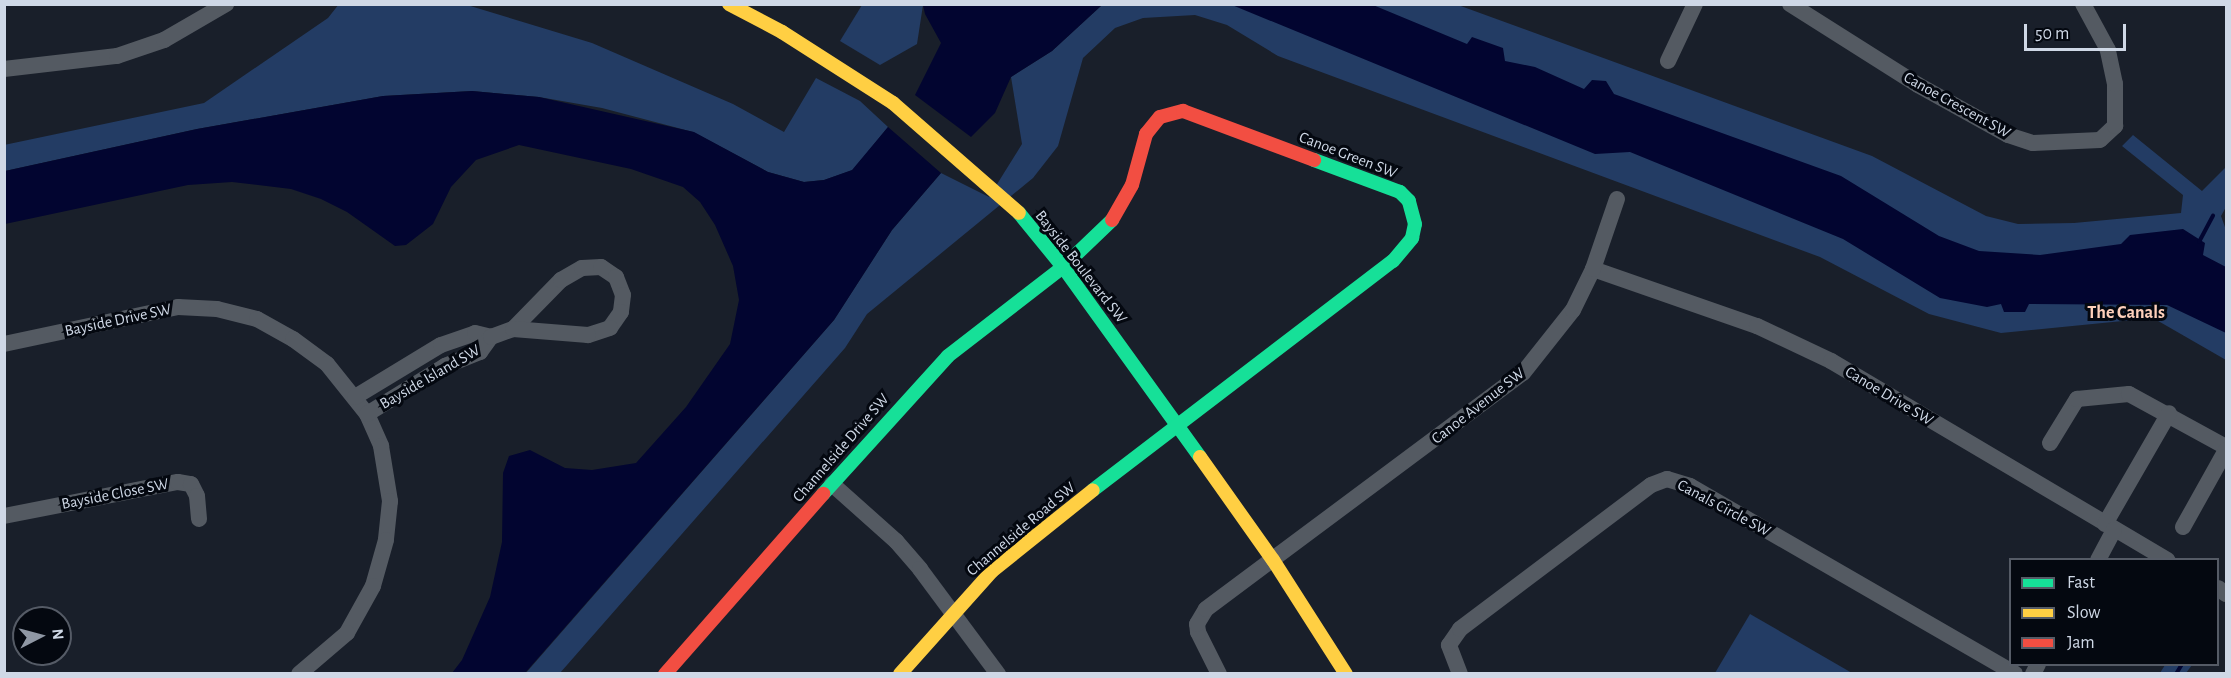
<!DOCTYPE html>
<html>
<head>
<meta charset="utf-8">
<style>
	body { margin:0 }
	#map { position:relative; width:2231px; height:678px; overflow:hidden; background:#191f2a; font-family:"Alegreya Sans",sans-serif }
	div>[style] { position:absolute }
	.green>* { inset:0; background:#233c64 }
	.water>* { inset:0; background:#020530 }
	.stream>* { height:4px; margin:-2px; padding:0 2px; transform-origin:2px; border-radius:2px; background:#020530 }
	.street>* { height:16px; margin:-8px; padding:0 8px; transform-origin:8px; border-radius:8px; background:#545a62 }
	.fast>* { height:14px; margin:-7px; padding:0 7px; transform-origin:7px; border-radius:7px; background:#16e098 }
	.slow>* { height:14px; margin:-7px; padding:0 7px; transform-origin:7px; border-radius:7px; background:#ffcf43 }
	.jam>* { height:14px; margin:-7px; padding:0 7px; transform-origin:7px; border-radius:7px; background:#f24e42 }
	span { translate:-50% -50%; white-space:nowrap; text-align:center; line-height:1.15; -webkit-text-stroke:6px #040810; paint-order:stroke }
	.street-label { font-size:16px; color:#cfd8e6 }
	.neighbourhood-label { font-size:18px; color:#fed0bb; font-weight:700 }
	.frame { position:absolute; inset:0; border:6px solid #cfd8e6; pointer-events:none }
	.legend { position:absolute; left:2009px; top:558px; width:210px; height:108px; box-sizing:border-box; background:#040810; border:2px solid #555b66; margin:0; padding:8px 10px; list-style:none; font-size:18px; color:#cfd8e6 }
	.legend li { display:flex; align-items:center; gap:12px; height:30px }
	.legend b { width:30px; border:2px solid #555b66 }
	.north { position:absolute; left:12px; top:606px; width:60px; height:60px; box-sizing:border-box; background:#040810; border:2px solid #555b66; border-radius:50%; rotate:84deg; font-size:16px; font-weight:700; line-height:24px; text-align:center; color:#cfd8e6 }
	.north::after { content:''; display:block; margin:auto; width:21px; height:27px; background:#8f97a4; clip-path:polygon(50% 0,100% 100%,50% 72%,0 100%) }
	.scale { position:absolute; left:2024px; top:24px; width:102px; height:27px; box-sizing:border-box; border:3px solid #cfd8e6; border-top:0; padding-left:8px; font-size:18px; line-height:21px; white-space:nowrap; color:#cfd8e6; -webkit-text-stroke:4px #040810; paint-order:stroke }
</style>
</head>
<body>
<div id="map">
	<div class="green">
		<i style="clip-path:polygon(339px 4px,467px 5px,592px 43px,733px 104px,784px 132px,816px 78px,860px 101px,888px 127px,853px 170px,824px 180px,804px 182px,768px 172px,693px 132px,602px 108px,539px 97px,472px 91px,383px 96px,197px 129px,5px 171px,4px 145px,204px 103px,328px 18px)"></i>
		<i style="clip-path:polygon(862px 5px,923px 5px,917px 44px,880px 65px,840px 41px)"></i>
		<i style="clip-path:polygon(1102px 5px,1458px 5px,1872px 156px,1986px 216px,2018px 224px,2074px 223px,2181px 213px,2183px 195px,2122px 146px,2133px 135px,2202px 191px,2226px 167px,2226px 207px,2221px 216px,2226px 230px,2226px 360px,2153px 318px,2001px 333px,1929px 314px,1820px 257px,1278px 56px,1227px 25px,1195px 15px,1143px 18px,1115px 28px,1083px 58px,1058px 146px,1033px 178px,867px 314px,845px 348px,560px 673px,525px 674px,834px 320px,892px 230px,941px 173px,989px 197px,1022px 144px,1011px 77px,1052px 51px)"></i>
		<i style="clip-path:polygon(1750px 614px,1852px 673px,1715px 673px)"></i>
		<i style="clip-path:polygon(2165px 665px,2165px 664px,2192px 665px,2186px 673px,2160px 673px)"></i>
	</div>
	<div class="water">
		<i style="clip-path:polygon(923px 5px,923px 4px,1102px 5px,1052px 51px,1011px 77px,995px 113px,971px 137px,915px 95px,941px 43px,925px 14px)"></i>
		<i style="clip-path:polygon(1232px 5px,1373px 5px,1467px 44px,1472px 37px,1503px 48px,1505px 61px,1535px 67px,1584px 89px,1592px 80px,1606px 81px,1614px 94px,1841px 176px,1939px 236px,1979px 251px,2040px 255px,2121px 244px,2130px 235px,2183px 229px,2205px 243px,2203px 255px,2226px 267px,2226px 333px,2167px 305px,2029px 304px,2025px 312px,2004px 312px,2001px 304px,1987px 307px,1940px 298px,1843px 239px,1630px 152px,1595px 154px)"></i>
		<i style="clip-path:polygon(472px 91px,539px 97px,694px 132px,768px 172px,804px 182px,824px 180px,852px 170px,888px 127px,941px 173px,892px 230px,834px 320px,525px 673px,452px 673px,462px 660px,490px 597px,502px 542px,503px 473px,509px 456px,530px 450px,565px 468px,592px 470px,636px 463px,686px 407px,730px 344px,739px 300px,733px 266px,715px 225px,700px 202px,683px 187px,631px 169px,519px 145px,476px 160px,451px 187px,433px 224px,406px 245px,395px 246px,347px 212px,321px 199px,291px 189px,232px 182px,188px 185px,5px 224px,5px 171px,197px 129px,383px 96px)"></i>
	</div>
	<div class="stream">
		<i style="left:2199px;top:242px;width:30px;rotate:-62deg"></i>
		<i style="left:2176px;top:674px;width:12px;rotate:-59deg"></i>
	</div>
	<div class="street">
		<i style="left:1790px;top:4px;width:151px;rotate:32.3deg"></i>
		<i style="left:1918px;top:85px;width:103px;rotate:29.1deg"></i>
		<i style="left:2008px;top:135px;width:26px;rotate:18deg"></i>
		<i style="left:2033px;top:143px;width:67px;rotate:-2.6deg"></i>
		<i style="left:2100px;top:140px;width:21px;rotate:-43deg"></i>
		<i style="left:2115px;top:126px;width:42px;rotate:-90deg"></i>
		<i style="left:2115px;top:84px;width:35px;rotate:-102deg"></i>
		<i style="left:2108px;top:50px;width:52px;rotate:-118.5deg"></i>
		<i style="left:1668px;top:61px;width:63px;rotate:-64.7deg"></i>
		<i style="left:4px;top:69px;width:114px;rotate:-6.6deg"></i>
		<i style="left:117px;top:56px;width:50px;rotate:-18.8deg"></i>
		<i style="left:164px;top:40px;width:72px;rotate:-30.1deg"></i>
		<i style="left:1593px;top:269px;width:174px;rotate:19.2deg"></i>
		<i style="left:1757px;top:326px;width:82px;rotate:25.3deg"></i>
		<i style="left:1831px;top:361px;width:391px;rotate:30.6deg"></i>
		<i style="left:4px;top:344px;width:178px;rotate:-12deg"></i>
		<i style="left:178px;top:307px;width:39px;rotate:3deg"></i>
		<i style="left:217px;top:309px;width:41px;rotate:14deg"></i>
		<i style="left:257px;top:319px;width:41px;rotate:29.1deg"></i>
		<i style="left:293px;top:339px;width:42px;rotate:36.3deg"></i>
		<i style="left:327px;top:364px;width:64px;rotate:51.3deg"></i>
		<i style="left:367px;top:414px;width:35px;rotate:66deg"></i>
		<i style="left:381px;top:446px;width:56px;rotate:80.7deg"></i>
		<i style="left:390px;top:501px;width:39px;rotate:96deg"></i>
		<i style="left:386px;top:540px;width:48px;rotate:105.8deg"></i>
		<i style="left:373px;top:586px;width:54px;rotate:119deg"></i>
		<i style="left:347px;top:633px;width:63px;rotate:139.5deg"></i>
		<i style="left:355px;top:397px;width:100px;rotate:-31.2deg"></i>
		<i style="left:441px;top:345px;width:36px;rotate:-19deg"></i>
		<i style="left:475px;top:333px;width:16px;rotate:14deg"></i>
		<i style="left:367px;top:414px;width:92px;rotate:-31.6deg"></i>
		<i style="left:445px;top:366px;width:38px;rotate:-22deg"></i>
		<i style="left:480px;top:352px;width:19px;rotate:-54deg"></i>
		<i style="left:491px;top:337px;width:23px;rotate:-20deg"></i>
		<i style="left:513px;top:329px;width:69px;rotate:-45.6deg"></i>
		<i style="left:561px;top:280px;width:24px;rotate:-30deg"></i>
		<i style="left:582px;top:268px;width:19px;rotate:-3deg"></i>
		<i style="left:601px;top:267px;width:18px;rotate:34deg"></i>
		<i style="left:616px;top:277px;width:19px;rotate:69deg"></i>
		<i style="left:623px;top:295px;width:17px;rotate:97deg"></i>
		<i style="left:621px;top:312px;width:19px;rotate:125deg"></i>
		<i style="left:610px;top:328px;width:23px;rotate:162deg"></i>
		<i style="left:588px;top:335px;width:75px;rotate:-175.4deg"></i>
		<i style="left:2050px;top:443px;width:52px;rotate:-58.5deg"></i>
		<i style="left:2077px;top:399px;width:52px;rotate:-5.5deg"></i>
		<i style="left:2129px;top:394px;width:111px;rotate:28.7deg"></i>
		<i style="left:832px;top:484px;width:86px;rotate:41.7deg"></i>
		<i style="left:896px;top:541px;width:37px;rotate:49deg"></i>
		<i style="left:920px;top:569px;width:131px;rotate:53.4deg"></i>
		<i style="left:4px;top:516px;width:177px;rotate:-11.1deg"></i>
		<i style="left:178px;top:482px;width:13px;rotate:9deg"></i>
		<i style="left:191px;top:484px;width:13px;rotate:63deg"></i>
		<i style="left:197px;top:496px;width:23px;rotate:85deg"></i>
		<i style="left:2105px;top:524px;width:128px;rotate:-60deg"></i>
		<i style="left:2183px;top:527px;width:88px;rotate:-60.8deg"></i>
		<i style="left:2098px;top:560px;width:34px;rotate:-62deg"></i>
		<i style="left:2218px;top:588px;width:10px;rotate:37deg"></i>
		<i style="left:1219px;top:674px;width:47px;rotate:-116.6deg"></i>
		<i style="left:1198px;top:632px;width:8px;rotate:-97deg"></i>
		<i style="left:1197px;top:624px;width:17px;rotate:-59deg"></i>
		<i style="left:1206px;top:609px;width:395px;rotate:-36.7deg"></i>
		<i style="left:1523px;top:373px;width:80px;rotate:-51.6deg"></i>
		<i style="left:1573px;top:310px;width:46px;rotate:-64deg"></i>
		<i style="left:1593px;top:269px;width:74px;rotate:-71.1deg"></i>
		<i style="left:1460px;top:674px;width:31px;rotate:-111deg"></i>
		<i style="left:1449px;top:645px;width:19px;rotate:-55deg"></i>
		<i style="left:1460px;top:629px;width:239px;rotate:-37deg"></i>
		<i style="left:1651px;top:485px;width:17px;rotate:-21deg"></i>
		<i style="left:1667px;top:479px;width:24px;rotate:17deg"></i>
		<i style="left:1690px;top:486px;width:375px;rotate:30deg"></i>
		<i style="left:2033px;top:674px;width:11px;rotate:-63deg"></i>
	</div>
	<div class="fast">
		<i style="left:1019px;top:213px;width:70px;rotate:50.8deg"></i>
		<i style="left:1063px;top:267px;width:234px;rotate:54.2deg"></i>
		<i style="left:1093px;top:490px;width:377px;rotate:-37.4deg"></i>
		<i style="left:1393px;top:261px;width:30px;rotate:-50deg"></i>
		<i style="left:1412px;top:238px;width:14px;rotate:-78deg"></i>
		<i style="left:1415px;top:224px;width:24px;rotate:-105deg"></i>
		<i style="left:1409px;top:201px;width:13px;rotate:-135deg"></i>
		<i style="left:1400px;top:192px;width:92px;rotate:-159.6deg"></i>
		<i style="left:823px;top:494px;width:186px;rotate:-47.8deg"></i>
		<i style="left:948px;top:356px;width:145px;rotate:-37.7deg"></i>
		<i style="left:1063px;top:267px;width:68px;rotate:-43.8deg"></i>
	</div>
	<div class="slow">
		<i style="left:729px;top:4px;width:60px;rotate:27.8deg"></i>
		<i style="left:782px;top:32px;width:132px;rotate:32.6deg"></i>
		<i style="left:893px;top:103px;width:167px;rotate:41.1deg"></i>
		<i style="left:1200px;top:457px;width:126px;rotate:54.7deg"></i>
		<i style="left:1273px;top:560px;width:135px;rotate:57.4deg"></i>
		<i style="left:900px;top:674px;width:138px;rotate:-48.2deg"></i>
		<i style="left:992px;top:571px;width:129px;rotate:-38.7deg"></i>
	</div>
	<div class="jam">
		<i style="left:1112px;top:220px;width:40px;rotate:-60.3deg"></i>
		<i style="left:1132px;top:185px;width:53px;rotate:-74.6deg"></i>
		<i style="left:1146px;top:134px;width:22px;rotate:-51deg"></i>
		<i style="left:1160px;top:117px;width:24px;rotate:-15deg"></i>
		<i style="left:1183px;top:111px;width:140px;rotate:20.5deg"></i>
		<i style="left:665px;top:674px;width:240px;rotate:-48.7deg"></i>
	</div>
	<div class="street-label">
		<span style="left:1957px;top:105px;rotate:29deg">Canoe Crescent SW</span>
		<span style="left:1348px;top:155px;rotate:21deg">Canoe Green SW</span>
		<span style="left:1081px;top:267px;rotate:52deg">Bayside Boulevard SW</span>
		<span style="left:118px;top:320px;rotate:-12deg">Bayside Drive SW</span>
		<span style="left:430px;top:377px;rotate:-30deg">Bayside Island SW</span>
		<span style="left:1889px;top:396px;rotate:31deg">Canoe Drive SW</span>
		<span style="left:1478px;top:406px;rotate:-38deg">Canoe Avenue SW</span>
		<span style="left:841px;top:448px;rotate:-49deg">Channelside Drive SW</span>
		<span style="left:115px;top:494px;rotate:-11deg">Bayside Close SW</span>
		<span style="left:1724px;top:508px;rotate:28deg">Canals Circle SW</span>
		<span style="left:1021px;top:529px;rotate:-40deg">Channelside Road SW</span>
	</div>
	<div class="neighbourhood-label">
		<span style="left:2126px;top:313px">The Canals</span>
	</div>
	<div class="frame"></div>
	<ul class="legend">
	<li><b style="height:8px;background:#16e098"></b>Fast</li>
	<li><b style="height:8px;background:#ffcf43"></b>Slow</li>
	<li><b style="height:8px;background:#f24e42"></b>Jam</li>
	</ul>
	<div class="north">N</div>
	<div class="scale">50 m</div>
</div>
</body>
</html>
